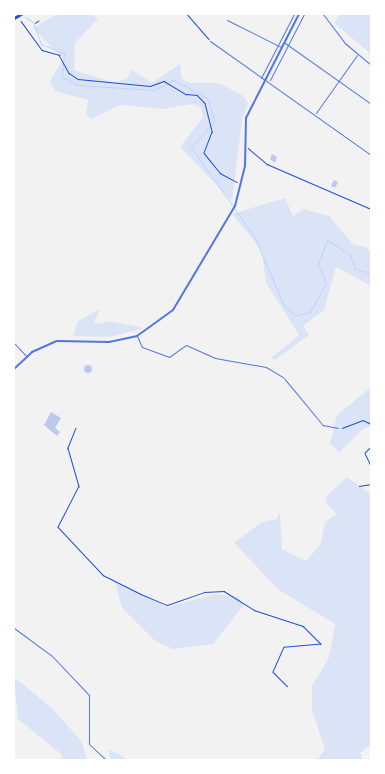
<!DOCTYPE html>
<html>
<head>
<meta charset="utf-8">
<style>
	body { margin:0 }
	#map { position:relative; width:385px; height:774px; overflow:hidden; background:#f2f2f2; font-family:"Work Sans",sans-serif }
	div>[style] { position:absolute }
	.green>* { inset:0; background:#dbe4f7 }
	.stream>* { height:1px; margin:-0.5px; padding:0 0.5px; transform-origin:0.5px; border-radius:0.5px; background:#bfd3fe }
	.building>* { inset:0; background:#bdc9ec }
	.round { border-radius:50% }
	.path>* { height:0.5px; margin:-0.25px; padding:0 0.25px; transform-origin:0.25px; border-radius:0.25px; background:#1d4ed8 }
	.service>* { height:0.5px; margin:-0.25px; padding:0 0.25px; transform-origin:0.25px; border-radius:0.25px; background:#5277de }
	.minor>* { height:1px; margin:-0.5px; padding:0 0.5px; transform-origin:0.5px; border-radius:0.5px; background:#5277de }
	.tertiary>* { height:2px; margin:-1px; padding:0 1px; transform-origin:1px; border-radius:1px; background:#5277de }
	.motorway>* { height:3px; margin:-1.5px; padding:0 1.5px; transform-origin:1.5px; border-radius:1.5px; background:#1d4ed8 }
	span { translate:-50% -50%; white-space:nowrap; text-align:center; line-height:1.15; -webkit-text-stroke:4px #fff; paint-order:stroke }
	.frame { position:absolute; inset:0; border:15px solid #fff; pointer-events:none }
</style>
</head>
<body>
<div id="map">
	<div class="green">
		<i style="clip-path:polygon(57px 14px,92px 14px,98px 19px,75px 43px,74px 70px,115px 83px,127px 78px,132px 70px,152px 83px,180px 64px,182px 79px,190px 83px,219px 83px,242px 95px,248px 103px,242px 120px,232px 201px,180px 147px,203px 117px,201px 108px,193px 104px,163px 109px,120px 105px,91px 119px,86px 114px,88px 100px,55px 91px,50px 81px,63px 59px,33px 28px)"></i>
		<i style="clip-path:polygon(340px 14px,371px 14px,371px 54px,334px 23px)"></i>
		<i style="clip-path:polygon(285px 198px,293px 216px,303px 209px,329px 216px,354px 245px,366px 247px,371px 253px,371px 286px,336px 267px,324px 310px,303px 326px,309px 335px,275px 360px,271px 358px,299px 335px,266px 283px,262px 251px,232px 214px)"></i>
		<i style="clip-path:polygon(101px 308px,94px 322px,99px 324px,109px 321px,144px 328px,111px 337px,73px 336px,77px 322px)"></i>
		<i style="clip-path:polygon(371px 387px,371px 426px,363px 429px,339px 453px,330px 443px,337px 415px)"></i>
		<i style="clip-path:polygon(347px 477px,371px 494px,371px 744px,360px 753px,363px 760px,317px 760px,325px 750px,312px 710px,312px 686px,329px 657px,335px 624px,279px 590px,234px 543px,262px 522px,277px 519px,280px 512px,282px 549px,306px 561px,321px 544px,325px 522px,337px 514px,326px 503px,327px 496px)"></i>
		<i style="clip-path:polygon(115px 582px,167px 607px,215px 594px,239px 597px,243px 606px,213px 644px,173px 649px,155px 641px,122px 608px)"></i>
		<i style="clip-path:polygon(14px 677px,54px 710px,82px 742px,87px 760px,62px 760px,61px 754px,18px 719px)"></i>
		<i style="clip-path:polygon(108px 750px,115px 752px,128px 760px,111px 760px)"></i>
	</div>
	<div class="stream">
		<i style="left:25px;top:17px;width:9px;rotate:32deg"></i>
		<i style="left:33px;top:22px;width:23px;rotate:70deg"></i>
		<i style="left:41px;top:44px;width:25px;rotate:21deg"></i>
		<i style="left:64px;top:53px;width:24px;rotate:95deg"></i>
		<i style="left:62px;top:77px;width:18px;rotate:27deg"></i>
		<i style="left:78px;top:85px;width:76px;rotate:3.8deg"></i>
		<i style="left:154px;top:90px;width:22px;rotate:-27deg"></i>
		<i style="left:174px;top:80px;width:39px;rotate:29deg"></i>
		<i style="left:208px;top:99px;width:24px;rotate:75deg"></i>
		<i style="left:214px;top:122px;width:34px;rotate:133deg"></i>
		<i style="left:191px;top:147px;width:109px;rotate:54.7deg"></i>
		<i style="left:254px;top:236px;width:74px;rotate:66.9deg"></i>
		<i style="left:283px;top:304px;width:17px;rotate:45deg"></i>
		<i style="left:295px;top:316px;width:16px;rotate:-15deg"></i>
		<i style="left:310px;top:312px;width:33px;rotate:-61deg"></i>
		<i style="left:326px;top:283px;width:21px;rotate:-113deg"></i>
		<i style="left:318px;top:264px;width:26px;rotate:-69deg"></i>
		<i style="left:327px;top:240px;width:27px;rotate:33deg"></i>
		<i style="left:350px;top:255px;width:15px;rotate:70deg"></i>
		<i style="left:355px;top:269px;width:16px;rotate:14deg"></i>
	</div>
	<div class="building">
		<i style="clip-path:polygon(272px 154px,277px 157px,275px 163px,270px 159px)"></i>
		<i style="clip-path:polygon(334px 180px,338px 182px,335px 188px,331px 186px)"></i>
		<i class="round" style="left:84px;top:365px;width:8px;height:8px"></i>
		<i style="clip-path:polygon(51px 412px,61px 418px,55px 428px,60px 432px,57px 436px,44px 425px)"></i>
	</div>
	<div class="path">
		<i style="left:187px;top:14px;width:33px;rotate:49deg"></i>
		<i style="left:21px;top:21px;width:36px;rotate:54deg"></i>
		<i style="left:42px;top:50px;width:18px;rotate:16deg"></i>
		<i style="left:59px;top:55px;width:21px;rotate:61deg"></i>
		<i style="left:69px;top:73px;width:11px;rotate:34deg"></i>
		<i style="left:78px;top:79px;width:72px;rotate:5.6deg"></i>
		<i style="left:150px;top:86px;width:15px;rotate:-20deg"></i>
		<i style="left:164px;top:81px;width:26px;rotate:31deg"></i>
		<i style="left:186px;top:94px;width:11px;rotate:5deg"></i>
		<i style="left:197px;top:95px;width:11px;rotate:45deg"></i>
		<i style="left:205px;top:103px;width:30px;rotate:76deg"></i>
		<i style="left:212px;top:132px;width:22px;rotate:111deg"></i>
		<i style="left:204px;top:153px;width:26px;rotate:51deg"></i>
		<i style="left:220px;top:173px;width:19px;rotate:28deg"></i>
		<i style="left:35px;top:23px;width:4px;rotate:-34deg"></i>
		<i style="left:248px;top:148px;width:25px;rotate:40deg"></i>
		<i style="left:267px;top:164px;width:113px;rotate:23.4deg"></i>
		<i style="left:76px;top:428px;width:22px;rotate:112deg"></i>
		<i style="left:68px;top:448px;width:40px;rotate:74deg"></i>
		<i style="left:79px;top:486px;width:46px;rotate:117.1deg"></i>
		<i style="left:58px;top:527px;width:66px;rotate:46.8deg"></i>
		<i style="left:103px;top:575px;width:42px;rotate:26.6deg"></i>
		<i style="left:141px;top:594px;width:28px;rotate:23deg"></i>
		<i style="left:167px;top:605px;width:39px;rotate:-19deg"></i>
		<i style="left:204px;top:592px;width:20px;rotate:-3deg"></i>
		<i style="left:224px;top:591px;width:36px;rotate:32deg"></i>
		<i style="left:254px;top:610px;width:52px;rotate:18.1deg"></i>
		<i style="left:303px;top:626px;width:25px;rotate:45deg"></i>
		<i style="left:321px;top:644px;width:37px;rotate:175deg"></i>
		<i style="left:284px;top:647px;width:27px;rotate:114deg"></i>
		<i style="left:273px;top:672px;width:20px;rotate:45deg"></i>
		<i style="left:342px;top:428px;width:22px;rotate:-21deg"></i>
		<i style="left:363px;top:420px;width:9px;rotate:27deg"></i>
		<i style="left:371px;top:447px;width:8px;rotate:135deg"></i>
		<i style="left:365px;top:453px;width:14px;rotate:65deg"></i>
		<i style="left:359px;top:486px;width:12px;rotate:-9deg"></i>
	</div>
	<div class="service">
		<i style="left:285px;top:379px;width:60px;rotate:50.4deg"></i>
		<i style="left:323px;top:425px;width:15px;rotate:11deg"></i>
	</div>
	<div class="minor">
		<i style="left:323px;top:14px;width:38px;rotate:53deg"></i>
		<i style="left:346px;top:44px;width:33px;rotate:40deg"></i>
		<i style="left:227px;top:20px;width:60px;rotate:26.6deg"></i>
		<i style="left:210px;top:41px;width:197px;rotate:35.3deg"></i>
		<i style="left:285px;top:43px;width:105px;rotate:35.3deg"></i>
		<i style="left:261px;top:78px;width:72px;rotate:-62.7deg"></i>
		<i style="left:270px;top:80px;width:74px;rotate:-62.7deg"></i>
		<i style="left:316px;top:113px;width:71px;rotate:-54.7deg"></i>
		<i style="left:137px;top:336px;width:12px;rotate:66deg"></i>
		<i style="left:142px;top:347px;width:29px;rotate:20deg"></i>
		<i style="left:169px;top:357px;width:21px;rotate:-35deg"></i>
		<i style="left:186px;top:345px;width:32px;rotate:24deg"></i>
		<i style="left:215px;top:358px;width:52px;rotate:10deg"></i>
		<i style="left:266px;top:367px;width:21px;rotate:31deg"></i>
		<i style="left:14px;top:343px;width:18px;rotate:47deg"></i>
		<i style="left:14px;top:628px;width:47px;rotate:36.4deg"></i>
		<i style="left:52px;top:656px;width:54px;rotate:46.5deg"></i>
		<i style="left:89px;top:695px;width:49px;rotate:90deg"></i>
		<i style="left:89px;top:744px;width:23px;rotate:43deg"></i>
	</div>
	<div class="tertiary">
		<i style="left:14px;top:369px;width:25px;rotate:-43deg"></i>
		<i style="left:32px;top:352px;width:27px;rotate:-24deg"></i>
		<i style="left:57px;top:341px;width:52px;rotate:1.1deg"></i>
		<i style="left:109px;top:342px;width:29px;rotate:-12deg"></i>
		<i style="left:137px;top:336px;width:44px;rotate:-35.8deg"></i>
		<i style="left:173px;top:310px;width:121px;rotate:-59.2deg"></i>
		<i style="left:235px;top:206px;width:41px;rotate:-76deg"></i>
		<i style="left:245px;top:166px;width:48px;rotate:-88.8deg"></i>
		<i style="left:246px;top:118px;width:117px;rotate:-63deg"></i>
	</div>
	<div class="motorway">
		<i style="left:14px;top:18px;width:8px;rotate:-30deg"></i>
	</div>
	<div class="frame"></div>
</div>
</body>
</html>
